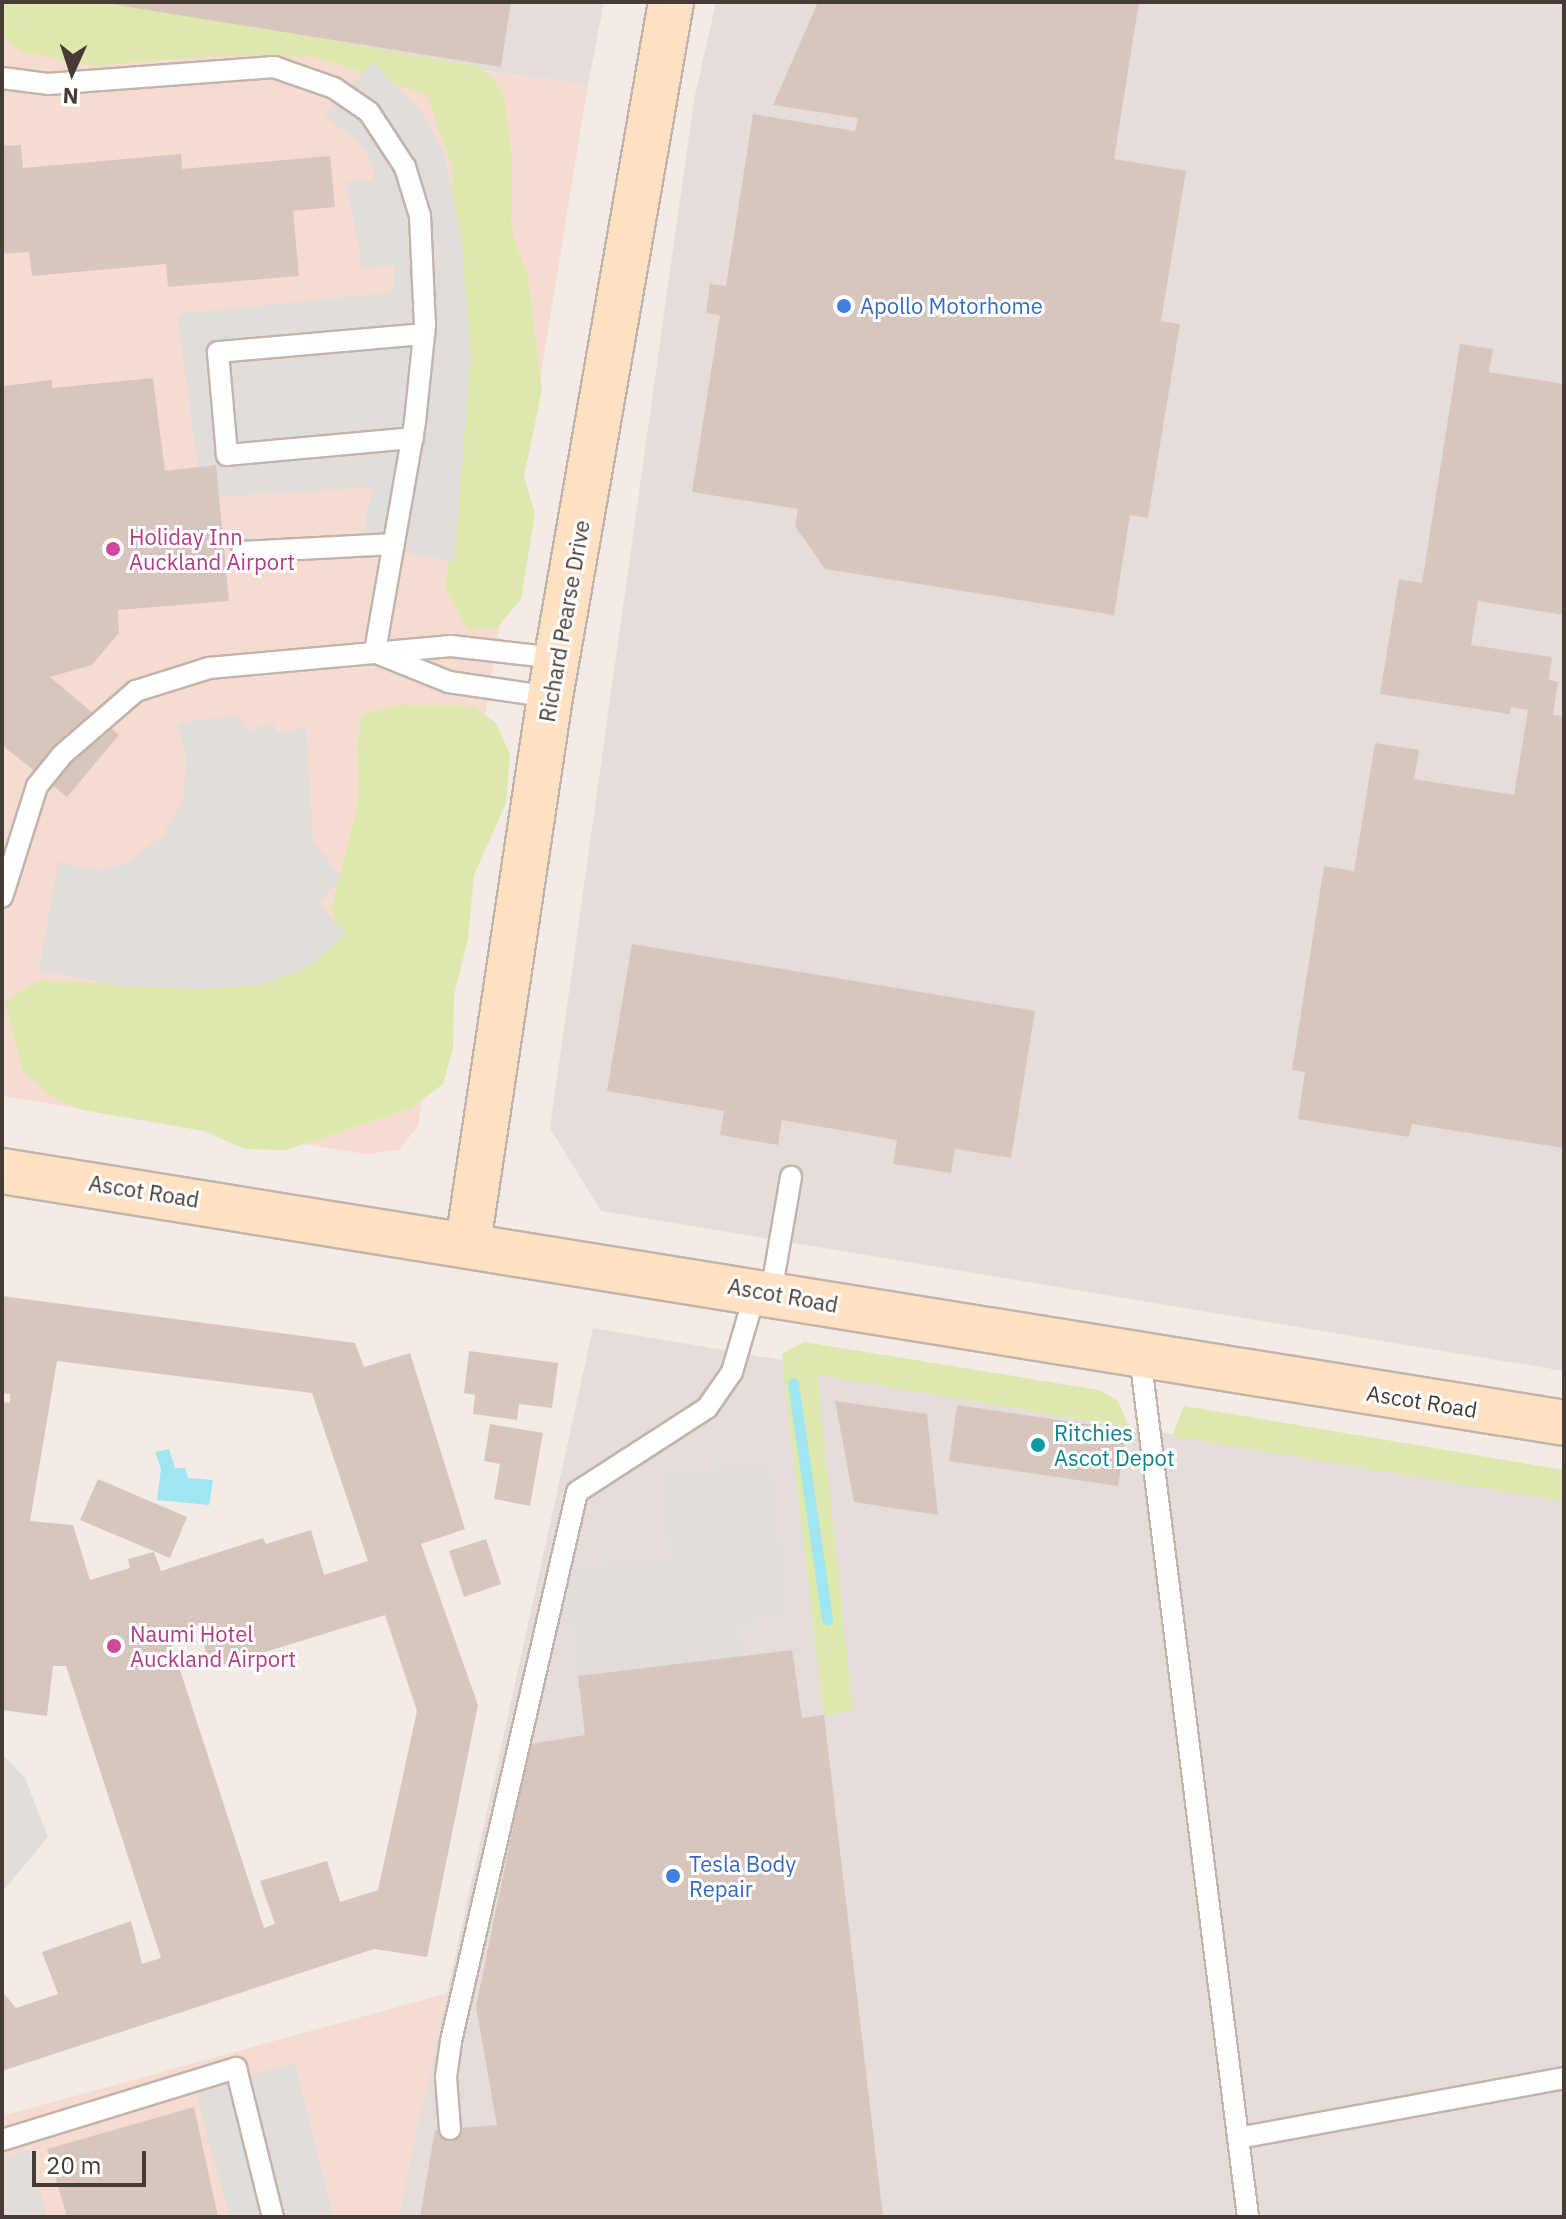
<!DOCTYPE html>
<html>
<head>
<meta charset="utf-8">
<style>
	body { margin:0 }
	#map { position:relative; width:1566px; height:2219px; overflow:hidden; background:#f3ebe5; font-family:"IBM Plex Sans",sans-serif }
	div>[style] { position:absolute }
	.commercial>* { inset:0; background:#f6dcd0 }
	.industrial>* { inset:0; background:#e5ddda }
	.green>* { inset:0; background:#dde8ad }
	.parking>* { inset:0; background:#e1dddb }
	.water>* { inset:0; background:#a0e6f1 }
	.stream>* { height:11px; margin:-5.5px; padding:0 5.5px; transform-origin:5.5px; border-radius:5.5px; background:#a0e6f1 }
	.building>* { inset:0; background:#d8c6be }
	.roads { filter:drop-shadow(2px 0 #c2b4ab) drop-shadow(-2px 0 #c2b4ab) drop-shadow(0 2px #c2b4ab) drop-shadow(0 -2px #c2b4ab) }
	.lane>* { height:20px; margin:-10px; padding:0 10px; transform-origin:10px; border-radius:10px; background:#fff }
	.secondary>* { height:44px; margin:-22px; padding:0 22px; transform-origin:22px; border-radius:22px; background:#ffe1c3 }
	.dots>* { width:22px; height:22px; translate:-50% -50%; box-sizing:border-box; border:4px solid #fff; border-radius:50% }
	span { translate:-50% -50%; white-space:nowrap; text-align:center; line-height:1.15; -webkit-text-stroke:6px #fff; paint-order:stroke }
	.shop-label { font-size:22px; color:#366cbe }
	.left { translate:0 -50%; text-align:left }
	.hotel-label { font-size:22px; color:#b23c85 }
	.street-label { font-size:22px; color:#463b35 }
	.culture-label { font-size:22px; color:#0d838f }
	.frame { position:absolute; inset:0; border:4px solid #463b35; pointer-events:none }
	.north { position:absolute; left:32px; top:32px; width:80px; height:80px; -webkit-text-stroke:6px #fff; paint-order:stroke; rotate:183deg; font-size:22px; font-weight:700; line-height:32px; text-align:center; color:#463b35 }
	.north::after { content:''; display:block; margin:auto; width:28px; height:36px; background:#463b35; clip-path:polygon(50% 0,100% 100%,50% 72%,0 100%) }
	.scale { position:absolute; left:32px; top:2151px; width:114px; height:36px; box-sizing:border-box; border:4px solid #463b35; border-top:0; padding-left:10px; font-size:24px; line-height:28px; white-space:nowrap; color:#463b35; -webkit-text-stroke:6px #fff; paint-order:stroke }
</style>
</head>
<body>
<div id="map">
	<div class="commercial">
		<i style="clip-path:polygon(2px 6px,588px 85px,418px 1126px,399px 1150px,366px 1154px,2px 1096px)"></i>
		<i style="clip-path:polygon(448px 1993px,398px 2217px,2px 2217px,2px 2116px)"></i>
	</div>
	<div class="industrial">
		<i style="clip-path:polygon(2px 2px,604px 2px,588px 85px)"></i>
		<i style="clip-path:polygon(716px 2px,1564px 2px,1564px 1371px,601px 1211px,550px 1128px,694px 100px)"></i>
		<i style="clip-path:polygon(593px 1328px,782px 1360px,816px 1374px,1564px 1500px,1564px 2217px,398px 2217px)"></i>
	</div>
	<div class="green">
		<i style="clip-path:polygon(2px 2px,84px 2px,152px 9px,481px 67px,503px 91px,512px 161px,511px 229px,528px 278px,542px 390px,524px 476px,535px 514px,521px 599px,496px 629px,467px 629px,445px 588px,464px 444px,461px 363px,444px 300px,453px 169px,427px 95px,317px 57px,226px 55px,94px 66px,22px 52px,2px 35px)"></i>
		<i style="clip-path:polygon(398px 705px,471px 706px,495px 722px,510px 754px,506px 803px,474px 875px,468px 939px,454px 995px,453px 1048px,443px 1084px,411px 1108px,286px 1150px,245px 1149px,204px 1131px,83px 1110px,50px 1095px,23px 1071px,5px 1002px,37px 981px,219px 986px,271px 982px,336px 941px,332px 906px,359px 799px,357px 742px,363px 715px)"></i>
		<i style="clip-path:polygon(804px 1342px,1099px 1390px,1118px 1401px,1129px 1427px,817px 1375px,853px 1711px,824px 1715px,782px 1360px,783px 1353px)"></i>
		<i style="clip-path:polygon(1184px 1406px,1564px 1470px,1564px 1501px,1172px 1436px)"></i>
	</div>
	<div class="parking">
		<i style="clip-path:polygon(373px 62px,421px 111px,443px 150px,461px 234px,471px 353px,454px 562px,362px 543px,372px 487px,219px 497px,198px 467px,177px 314px,393px 292px,394px 265px,362px 268px,346px 181px,373px 180px,373px 166px,364px 148px,324px 115px)"></i>
		<i style="clip-path:polygon(240px 715px,247px 731px,275px 722px,276px 732px,306px 728px,313px 840px,341px 878px,319px 904px,346px 934px,309px 967px,261px 985px,197px 989px,116px 985px,39px 970px,58px 862px,99px 870px,128px 862px,162px 836px,183px 801px,186px 759px,177px 723px)"></i>
		<i style="clip-path:polygon(770px 1463px,787px 1615px,738px 1621px,742px 1658px,578px 1676px,566px 1569px,671px 1558px,662px 1475px)"></i>
		<i style="clip-path:polygon(2px 1754px,25px 1778px,48px 1837px,2px 1892px)"></i>
		<i style="clip-path:polygon(295px 2062px,334px 2217px,229px 2217px,196px 2093px)"></i>
		<i style="clip-path:polygon(29px 2150px,47px 2217px,2px 2217px,2px 2158px)"></i>
	</div>
	<div class="water">
		<i style="clip-path:polygon(169px 1449px,175px 1468px,185px 1468px,188px 1478px,213px 1480px,209px 1505px,157px 1500px,161px 1469px,155px 1452px)"></i>
	</div>
	<div class="stream">
		<i style="left:793px;top:1383px;width:239px;rotate:81.8deg"></i>
	</div>
	<div class="building">
		<i style="clip-path:polygon(98px 2px,511px 2px,501px 67px)"></i>
		<i style="clip-path:polygon(818px 2px,1139px 2px,1114px 159px,1186px 171px,1161px 321px,1180px 324px,1148px 518px,1130px 515px,1114px 615px,825px 569px,795px 526px,798px 509px,692px 492px,720px 315px,706px 313px,710px 284px,726px 286px,753px 114px,855px 131px,858px 118px,773px 105px)"></i>
		<i style="clip-path:polygon(21px 145px,23px 168px,181px 154px,182px 169px,330px 156px,335px 207px,293px 211px,299px 276px,168px 287px,166px 264px,32px 276px,29px 252px,2px 254px,2px 146px)"></i>
		<i style="clip-path:polygon(1460px 344px,1493px 349px,1489px 372px,1564px 384px,1564px 615px,1478px 601px,1471px 645px,1552px 657px,1549px 680px,1558px 682px,1553px 715px,1564px 716px,1564px 1148px,1412px 1124px,1409px 1137px,1298px 1119px,1305px 1072px,1292px 1070px,1324px 866px,1354px 871px,1375px 743px,1419px 750px,1414px 779px,1514px 795px,1528px 710px,1511px 707px,1510px 714px,1380px 694px,1399px 579px,1422px 583px)"></i>
		<i style="clip-path:polygon(153px 378px,165px 471px,216px 465px,229px 601px,118px 610px,119px 633px,92px 665px,50px 677px,119px 735px,67px 797px,2px 745px,2px 392px,5px 386px,52px 380px,52px 388px)"></i>
		<i style="clip-path:polygon(632px 944px,1035px 1011px,1011px 1158px,955px 1149px,951px 1173px,893px 1164px,897px 1140px,782px 1120px,778px 1145px,720px 1135px,724px 1111px,607px 1091px)"></i>
		<i style="clip-path:polygon(evenodd,2px 1296px,355px 1343px,364px 1367px,410px 1353px,465px 1529px,421px 1544px,478px 1705px,427px 1957px,374px 1949px,2px 2071px,2px 1991px,16px 2008px,58px 1994px,42px 1952px,131px 1921px,142px 1964px,161px 1958px,66px 1666px,53px 1666px,47px 1716px,2px 1710px,2px 1402px,10px 1403px,10px 1394px,2px 1393px,2px 1296px,57px 1361px,312px 1393px,368px 1561px,324px 1575px,311px 1530px,266px 1544px,263px 1538px,161px 1571px,154px 1552px,128px 1559px,130px 1568px,90px 1580px,73px 1525px,30px 1521px,57px 1361px,2px 1296px,385px 1615px,417px 1711px,378px 1890px,340px 1902px,327px 1861px,260px 1881px,275px 1924px,264px 1928px,168px 1633px,199px 1625px,210px 1669px,385px 1615px)"></i>
		<i style="clip-path:polygon(469px 1351px,558px 1363px,552px 1408px,519px 1404px,517px 1420px,473px 1414px,475px 1395px,464px 1393px)"></i>
		<i style="clip-path:polygon(835px 1401px,927px 1414px,938px 1515px,854px 1502px)"></i>
		<i style="clip-path:polygon(957px 1405px,1127px 1430px,1118px 1486px,949px 1461px)"></i>
		<i style="clip-path:polygon(490px 1424px,543px 1433px,530px 1506px,494px 1499px,500px 1464px,484px 1461px)"></i>
		<i style="clip-path:polygon(98px 1479px,187px 1517px,170px 1558px,80px 1520px)"></i>
		<i style="clip-path:polygon(486px 1539px,501px 1584px,464px 1597px,449px 1551px)"></i>
		<i style="clip-path:polygon(792px 1650px,802px 1718px,824px 1715px,883px 2217px,420px 2217px,435px 2130px,497px 2125px,476px 2007px,530px 1744px,585px 1735px,578px 1676px)"></i>
		<i style="clip-path:polygon(194px 2107px,218px 2217px,67px 2217px,47px 2149px)"></i>
	</div>
	<div class="roads">
		<div class="lane">
			<i style="left:2px;top:78px;width:46px;rotate:7.4deg"></i>
			<i style="left:48px;top:84px;width:227px;rotate:-4.3deg"></i>
			<i style="left:274px;top:67px;width:64px;rotate:19.3deg"></i>
			<i style="left:334px;top:88px;width:42px;rotate:34.4deg"></i>
			<i style="left:369px;top:112px;width:66px;rotate:56.8deg"></i>
			<i style="left:405px;top:167px;width:51px;rotate:73deg"></i>
			<i style="left:420px;top:216px;width:109px;rotate:87.4deg"></i>
			<i style="left:425px;top:325px;width:98px;rotate:95.9deg"></i>
			<i style="left:415px;top:422px;width:233px;rotate:99.9deg"></i>
			<i style="left:413px;top:438px;width:187px;rotate:174.8deg"></i>
			<i style="left:227px;top:455px;width:103px;rotate:-95deg"></i>
			<i style="left:218px;top:352px;width:207px;rotate:-5deg"></i>
			<i style="left:242px;top:552px;width:152px;rotate:-3deg"></i>
			<i style="left:379px;top:654px;width:75px;rotate:21.8deg"></i>
			<i style="left:449px;top:682px;width:102px;rotate:8.4deg"></i>
			<i style="left:2px;top:897px;width:116px;rotate:-72.5deg"></i>
			<i style="left:37px;top:786px;width:40px;rotate:-51deg"></i>
			<i style="left:62px;top:755px;width:98px;rotate:-40.9deg"></i>
			<i style="left:136px;top:691px;width:77px;rotate:-17.5deg"></i>
			<i style="left:209px;top:668px;width:243px;rotate:-5.2deg"></i>
			<i style="left:451px;top:646px;width:107px;rotate:6.5deg"></i>
			<i style="left:771px;top:1293px;width:118px;rotate:-80.2deg"></i>
			<i style="left:1140px;top:1356px;width:868px;rotate:82.85deg"></i>
			<i style="left:450px;top:2129px;width:52px;rotate:-94.4deg"></i>
			<i style="left:446px;top:2077px;width:36px;rotate:-82deg"></i>
			<i style="left:451px;top:2041px;width:563px;rotate:-77.07deg"></i>
			<i style="left:577px;top:1492px;width:155px;rotate:-32.9deg"></i>
			<i style="left:707px;top:1408px;width:44px;rotate:-55.2deg"></i>
			<i style="left:732px;top:1372px;width:85px;rotate:-73.7deg"></i>
			<i style="left:1238px;top:2138px;width:331px;rotate:-10.4deg"></i>
			<i style="left:2px;top:2140px;width:245px;rotate:-17.1deg"></i>
			<i style="left:236px;top:2068px;width:154px;rotate:76.1deg"></i>
		</div>
		<div class="secondary">
			<i style="left:2px;top:1171px;width:1582px;rotate:9.16deg"></i>
			<i style="left:468px;top:1243px;width:552px;rotate:-81.46deg"></i>
			<i style="left:550px;top:697px;width:705px;rotate:-80.12deg"></i>
		</div>
	</div>
	<div class="dots">
		<i style="left:844px;top:306px;background:#3f7fe0"></i>
		<i style="left:113px;top:549px;background:#d1479c"></i>
		<i style="left:1038px;top:1445px;background:#0f9aa8"></i>
		<i style="left:114px;top:1646px;background:#d1479c"></i>
		<i style="left:673px;top:1876px;background:#3f7fe0"></i>
	</div>
	<div class="shop-label">
		<span class="left" style="left:860px;top:306px">Apollo Motorhome</span>
		<span class="left" style="left:689px;top:1876px">Tesla Body<br>Repair</span>
	</div>
	<div class="hotel-label">
		<span class="left" style="left:129px;top:549px">Holiday Inn<br>Auckland Airport</span>
		<span class="left" style="left:130px;top:1646px">Naumi Hotel<br>Auckland Airport</span>
	</div>
	<div class="street-label">
		<span style="left:564px;top:621px;rotate:-80deg">Richard Pearse Drive</span>
		<span style="left:144px;top:1191px;rotate:9deg">Ascot Road</span>
		<span style="left:783px;top:1295px;rotate:10deg">Ascot Road</span>
		<span style="left:1422px;top:1401px;rotate:9deg">Ascot Road</span>
	</div>
	<div class="culture-label">
		<span class="left" style="left:1054px;top:1445px">Ritchies<br>Ascot Depot</span>
	</div>
	<div class="frame"></div>
	<div class="north">N</div>
	<div class="scale">20 m</div>
</div>
</body>
</html>
